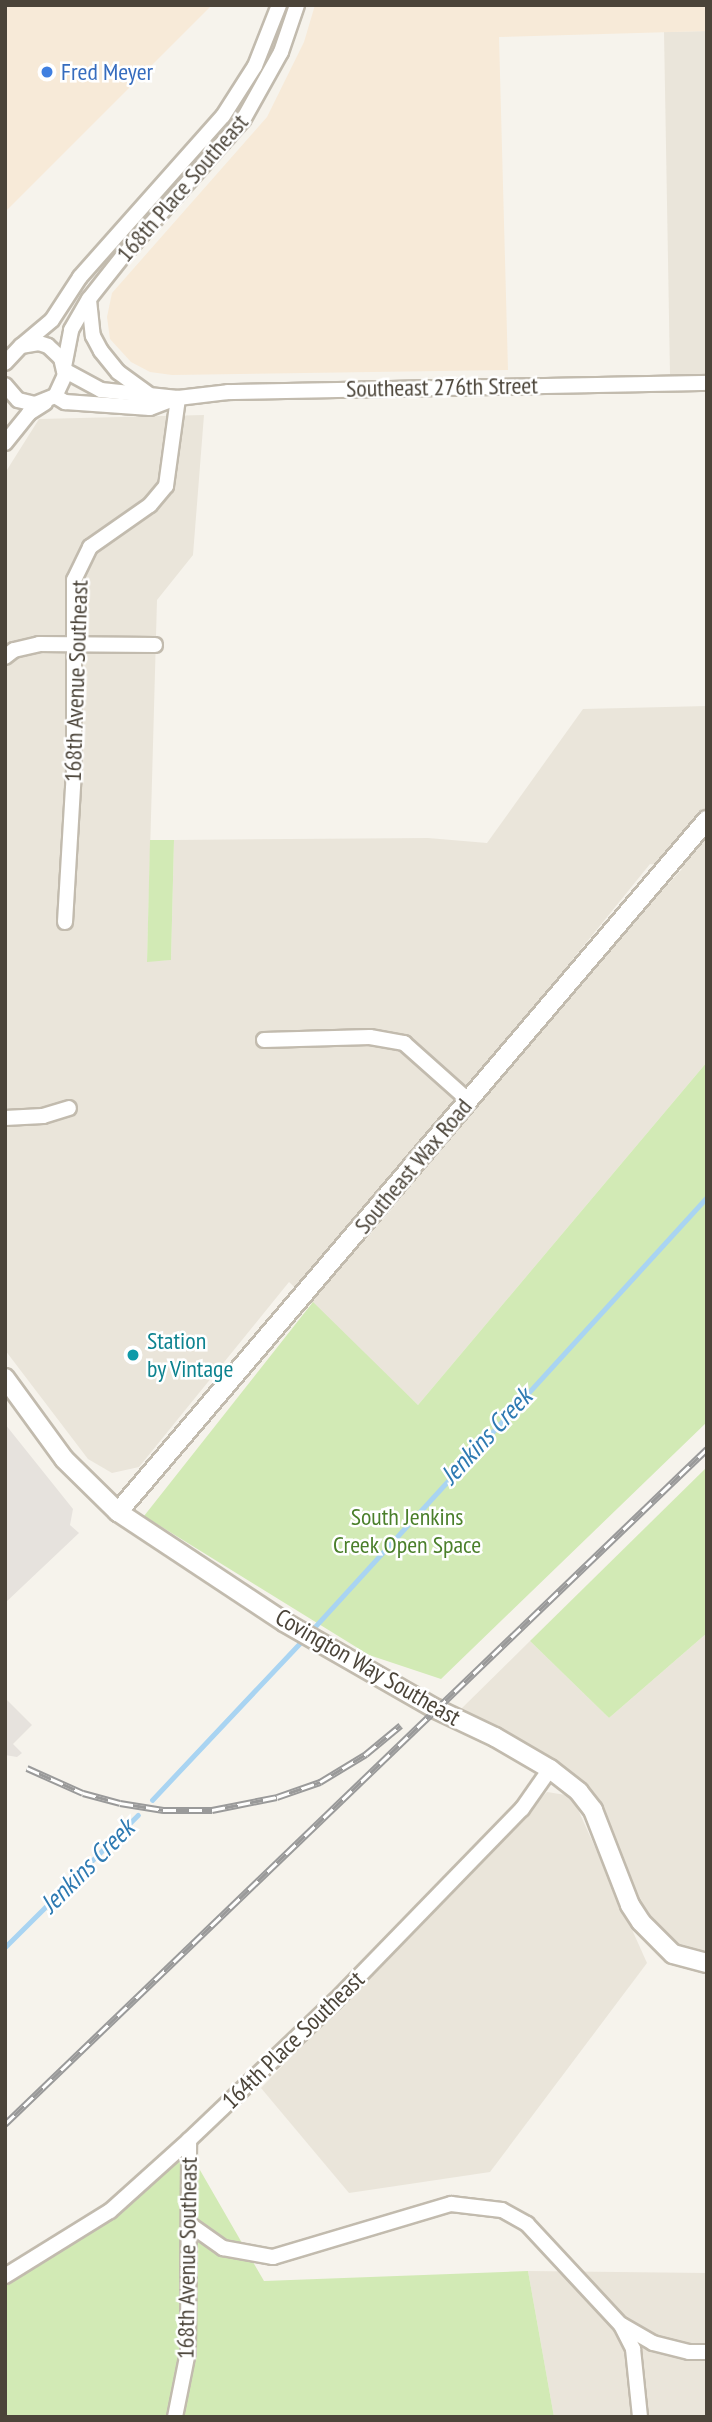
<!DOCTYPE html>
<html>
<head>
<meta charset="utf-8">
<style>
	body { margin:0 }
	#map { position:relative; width:712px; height:2422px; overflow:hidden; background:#f6f3ec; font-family:"PT Sans Narrow",sans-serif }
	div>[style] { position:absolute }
	.residential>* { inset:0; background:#eae5da }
	.commercial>* { inset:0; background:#f7ead8 }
	.industrial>* { inset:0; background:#e6e2dd }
	.green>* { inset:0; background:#d2eab5 }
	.stream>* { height:4.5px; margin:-2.25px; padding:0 2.25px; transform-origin:2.25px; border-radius:2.25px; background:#a9d4f2 }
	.roads { filter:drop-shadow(2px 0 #c2bbae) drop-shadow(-2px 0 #c2bbae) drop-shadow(0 2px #c2bbae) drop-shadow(0 -2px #c2bbae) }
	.minor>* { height:14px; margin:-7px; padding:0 7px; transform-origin:7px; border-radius:7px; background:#fff }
	.tertiary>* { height:18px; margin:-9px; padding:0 9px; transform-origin:9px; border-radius:9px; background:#fff }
	.rail>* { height:7px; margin-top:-3.5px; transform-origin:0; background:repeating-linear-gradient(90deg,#fff 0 13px,#9a9a9a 0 26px); box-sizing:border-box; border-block:2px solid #9a9a9a }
	.dots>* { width:19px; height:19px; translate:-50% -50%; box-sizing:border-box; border:4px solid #fff; border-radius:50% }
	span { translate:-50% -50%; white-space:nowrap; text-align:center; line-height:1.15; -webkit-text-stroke:5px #fff; paint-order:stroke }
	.shop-label { font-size:24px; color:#366cbe }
	.left { translate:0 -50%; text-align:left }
	.street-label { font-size:24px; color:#4b4439 }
	.culture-label { font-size:24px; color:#0d838f }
	.park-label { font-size:24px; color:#4a7f2a }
	.water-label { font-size:26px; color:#2e7ab2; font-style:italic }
	.frame { position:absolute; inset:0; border:7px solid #4b4439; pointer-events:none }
</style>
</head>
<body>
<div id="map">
	<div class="residential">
		<i style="clip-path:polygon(707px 31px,707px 374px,670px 374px,664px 32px)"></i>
		<i style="clip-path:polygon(evenodd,204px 415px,193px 555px,157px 600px,147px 961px,171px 960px,174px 840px,428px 838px,487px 843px,583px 709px,707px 706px,707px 1062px,418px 1405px,289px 1282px,139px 1467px,112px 1473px,88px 1459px,5px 1350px,5px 473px,39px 419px,204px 415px,650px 864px,682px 869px,599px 959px,573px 959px,650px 864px)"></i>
		<i style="clip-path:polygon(707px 1633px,707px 1953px,676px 1944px,657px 1930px,643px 1909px,600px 1807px,576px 1778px,520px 1741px,459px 1711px,530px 1641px,609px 1718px)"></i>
		<i style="clip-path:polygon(547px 1792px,566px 1795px,576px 1805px,647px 1963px,490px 2172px,349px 2193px,261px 2088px)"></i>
		<i style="clip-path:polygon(528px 2271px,707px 2273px,707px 2417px,554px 2417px)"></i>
	</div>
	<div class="commercial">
		<i style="clip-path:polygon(5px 5px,212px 5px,5px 212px)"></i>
		<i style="clip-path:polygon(315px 5px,707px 5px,707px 31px,499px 37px,508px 370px,172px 375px,150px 372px,131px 362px,110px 339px,107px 317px,112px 293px,267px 117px,304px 42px)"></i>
	</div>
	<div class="industrial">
		<i style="clip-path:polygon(5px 1424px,73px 1509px,70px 1525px,79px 1533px,5px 1603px)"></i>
		<i style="clip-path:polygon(5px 1698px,32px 1725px,13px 1744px,22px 1753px,17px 1757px,5px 1755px)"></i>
	</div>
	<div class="green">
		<i style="clip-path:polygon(150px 840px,174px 840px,171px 960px,147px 962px)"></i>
		<i style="clip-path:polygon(707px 1062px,707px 1422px,441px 1679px,369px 1655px,144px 1516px,313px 1302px,418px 1405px)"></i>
		<i style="clip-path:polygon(707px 1467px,707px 1633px,609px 1718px,530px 1641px)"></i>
		<i style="clip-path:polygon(189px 2151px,264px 2281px,528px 2271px,554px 2417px,5px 2417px,5px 2275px)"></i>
	</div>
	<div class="stream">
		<i style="left:311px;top:1631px;width:588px;rotate:-47.62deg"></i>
		<i style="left:152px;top:1800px;width:220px;rotate:-46.7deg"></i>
		<i style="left:5px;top:1947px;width:187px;rotate:-44.8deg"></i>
	</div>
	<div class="roads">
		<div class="minor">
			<i style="left:89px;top:300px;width:36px;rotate:84deg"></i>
			<i style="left:93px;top:336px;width:17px;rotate:62deg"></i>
			<i style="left:101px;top:351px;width:27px;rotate:51deg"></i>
			<i style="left:118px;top:372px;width:37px;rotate:36deg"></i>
			<i style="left:21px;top:346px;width:40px;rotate:-40deg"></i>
			<i style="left:52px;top:320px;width:51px;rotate:-56.9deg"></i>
			<i style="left:80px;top:277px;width:215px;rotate:-48.4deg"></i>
			<i style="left:223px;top:116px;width:59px;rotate:-57.4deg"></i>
			<i style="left:255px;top:66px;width:66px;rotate:-68.5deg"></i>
			<i style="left:5px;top:363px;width:23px;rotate:-47deg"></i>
			<i style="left:21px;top:346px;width:18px;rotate:-9deg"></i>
			<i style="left:39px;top:343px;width:9px;rotate:18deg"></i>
			<i style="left:48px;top:346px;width:18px;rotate:43deg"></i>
			<i style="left:61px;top:358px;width:17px;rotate:77deg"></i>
			<i style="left:65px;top:375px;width:23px;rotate:115deg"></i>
			<i style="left:55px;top:396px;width:22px;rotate:158deg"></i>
			<i style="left:35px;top:404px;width:17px;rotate:-167deg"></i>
			<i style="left:18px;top:400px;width:20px;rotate:-131deg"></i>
			<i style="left:64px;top:367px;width:38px;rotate:-79deg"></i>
			<i style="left:71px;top:330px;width:36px;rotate:-60deg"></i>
			<i style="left:89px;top:299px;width:55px;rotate:-51.7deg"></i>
			<i style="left:123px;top:256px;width:181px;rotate:-48.6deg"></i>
			<i style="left:243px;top:120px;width:78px;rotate:-60.8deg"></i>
			<i style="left:281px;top:52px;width:50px;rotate:-71.2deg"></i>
			<i style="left:64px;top:370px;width:42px;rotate:28.4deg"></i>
			<i style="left:101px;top:390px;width:77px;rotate:5.9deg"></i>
			<i style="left:178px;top:398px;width:50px;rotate:-6.8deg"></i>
			<i style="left:228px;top:392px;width:479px;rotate:-1.1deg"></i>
			<i style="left:55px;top:396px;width:12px;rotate:31deg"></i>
			<i style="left:65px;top:402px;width:85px;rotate:4deg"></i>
			<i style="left:150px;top:408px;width:28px;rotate:-21deg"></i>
			<i style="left:5px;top:443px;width:38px;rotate:-51deg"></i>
			<i style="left:29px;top:413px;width:19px;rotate:-32deg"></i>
			<i style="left:5px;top:657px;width:11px;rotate:-38deg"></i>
			<i style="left:14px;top:650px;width:26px;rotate:-13deg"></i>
			<i style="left:39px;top:644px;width:116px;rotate:0.5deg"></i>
			<i style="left:65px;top:922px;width:152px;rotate:-86.6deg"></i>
			<i style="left:74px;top:770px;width:190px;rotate:-90deg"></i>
			<i style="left:74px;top:580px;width:37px;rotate:-64deg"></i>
			<i style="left:90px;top:547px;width:73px;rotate:-35deg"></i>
			<i style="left:150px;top:505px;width:25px;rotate:-50deg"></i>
			<i style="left:166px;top:486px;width:89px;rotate:-82.2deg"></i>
			<i style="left:264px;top:1040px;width:106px;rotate:-1.6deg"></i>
			<i style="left:370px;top:1037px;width:35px;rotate:10deg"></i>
			<i style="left:404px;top:1043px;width:87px;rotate:41.7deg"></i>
			<i style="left:5px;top:1118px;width:38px;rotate:-3deg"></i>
			<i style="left:43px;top:1116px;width:27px;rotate:-17deg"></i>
			<i style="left:189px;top:2224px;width:42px;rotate:35.2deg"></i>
			<i style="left:223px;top:2248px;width:51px;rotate:10.2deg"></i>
			<i style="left:273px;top:2257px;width:186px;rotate:-16.6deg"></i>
			<i style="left:451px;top:2204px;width:51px;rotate:6.7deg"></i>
			<i style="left:502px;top:2210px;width:29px;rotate:29deg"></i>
			<i style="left:527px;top:2224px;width:138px;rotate:47.1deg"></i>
			<i style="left:621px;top:2325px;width:27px;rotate:63deg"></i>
			<i style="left:633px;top:2349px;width:68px;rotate:84.1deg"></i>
			<i style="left:5px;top:2276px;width:123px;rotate:-31.8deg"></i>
			<i style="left:110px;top:2211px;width:106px;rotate:-41.9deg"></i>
			<i style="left:189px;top:2140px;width:202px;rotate:-43.6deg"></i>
			<i style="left:335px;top:2001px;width:268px;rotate:-45.8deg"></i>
			<i style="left:522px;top:1809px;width:49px;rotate:-55deg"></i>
			<i style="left:622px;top:2325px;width:36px;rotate:30deg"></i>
			<i style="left:653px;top:2343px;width:37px;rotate:14deg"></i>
			<i style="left:689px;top:2352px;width:18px"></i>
			<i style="left:175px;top:2417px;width:66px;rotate:-78.7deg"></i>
			<i style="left:188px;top:2352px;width:212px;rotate:-89.7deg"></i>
		</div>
		<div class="tertiary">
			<i style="left:5px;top:1378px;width:100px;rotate:53.9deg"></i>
			<i style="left:64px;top:1459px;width:76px;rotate:44.5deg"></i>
			<i style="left:118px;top:1512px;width:199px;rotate:33.5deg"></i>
			<i style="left:284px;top:1622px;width:175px;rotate:29.8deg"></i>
			<i style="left:436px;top:1709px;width:65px;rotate:25.4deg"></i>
			<i style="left:495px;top:1737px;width:64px;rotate:30.2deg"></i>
			<i style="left:550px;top:1769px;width:37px;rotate:38deg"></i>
			<i style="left:579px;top:1792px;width:23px;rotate:52deg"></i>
			<i style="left:593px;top:1810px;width:102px;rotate:68.7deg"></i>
			<i style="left:630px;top:1905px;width:20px;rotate:57deg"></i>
			<i style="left:641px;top:1922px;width:45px;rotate:45deg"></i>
			<i style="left:673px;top:1954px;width:35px;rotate:15deg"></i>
			<i style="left:118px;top:1512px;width:909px;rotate:-49.6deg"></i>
		</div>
	</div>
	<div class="rail">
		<i style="left:27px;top:1768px;width:61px;rotate:24.1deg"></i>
		<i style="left:83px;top:1793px;width:38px;rotate:15deg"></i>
		<i style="left:120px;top:1803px;width:44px;rotate:9.2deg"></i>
		<i style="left:163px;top:1810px;width:49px"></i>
		<i style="left:212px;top:1810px;width:66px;rotate:-11.3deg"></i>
		<i style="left:277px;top:1797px;width:46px;rotate:-19.2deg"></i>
		<i style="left:320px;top:1782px;width:54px;rotate:-31.3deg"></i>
		<i style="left:366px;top:1754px;width:45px;rotate:-39.6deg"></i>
		<i style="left:5px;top:2124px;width:974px;rotate:-43.88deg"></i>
	</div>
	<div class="dots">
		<i style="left:47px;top:72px;background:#3f7fe0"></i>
		<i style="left:133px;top:1355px;background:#0f9aa8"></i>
	</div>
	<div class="shop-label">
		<span class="left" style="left:61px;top:72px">Fred Meyer</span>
	</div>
	<div class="street-label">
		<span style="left:182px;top:188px;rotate:-49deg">168th Place Southeast</span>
		<span style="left:442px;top:387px;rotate:-1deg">Southeast 276th Street</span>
		<span style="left:76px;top:681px;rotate:-88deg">168th Avenue Southeast</span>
		<span style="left:413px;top:1166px;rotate:-50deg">Southeast Wax Road</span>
		<span style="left:368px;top:1667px;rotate:30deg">Covington Way Southeast</span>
		<span style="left:293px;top:2040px;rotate:-44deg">164th Place Southeast</span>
		<span style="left:187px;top:2258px;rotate:-89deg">168th Avenue Southeast</span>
	</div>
	<div class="culture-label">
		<span class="left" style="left:147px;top:1355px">Station<br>by Vintage</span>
	</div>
	<div class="park-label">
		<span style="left:407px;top:1531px">South Jenkins<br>Creek Open Space</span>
	</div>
	<div class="water-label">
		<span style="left:486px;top:1436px;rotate:-47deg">Jenkins Creek</span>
		<span style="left:87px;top:1866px;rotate:-45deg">Jenkins Creek</span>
	</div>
	<div class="frame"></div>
</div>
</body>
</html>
